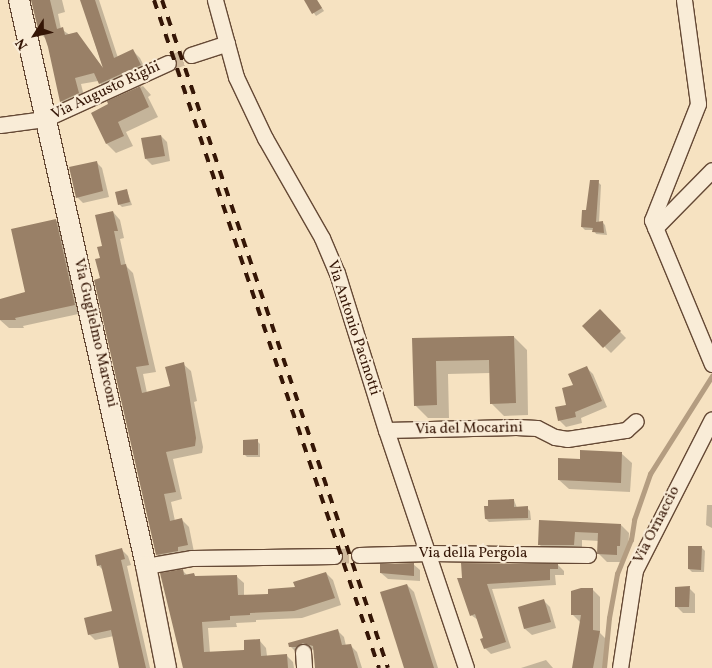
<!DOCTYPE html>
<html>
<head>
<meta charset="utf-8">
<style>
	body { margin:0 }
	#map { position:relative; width:712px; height:668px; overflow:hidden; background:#f6e2c1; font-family:Vollkorn,serif }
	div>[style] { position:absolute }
	.shadow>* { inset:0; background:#0003 }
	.stream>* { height:4.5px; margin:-2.25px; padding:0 2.25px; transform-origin:2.25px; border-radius:2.25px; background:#b49d81 }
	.building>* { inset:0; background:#998067 }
	.minor-tunnel>* { height:15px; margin-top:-7.5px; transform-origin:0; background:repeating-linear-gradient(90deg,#cfb99c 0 15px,transparent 0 23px) }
	.roads { filter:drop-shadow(1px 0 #654935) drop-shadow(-1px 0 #654935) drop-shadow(0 1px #654935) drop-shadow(0 -1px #654935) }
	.minor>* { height:15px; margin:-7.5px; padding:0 7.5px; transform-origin:7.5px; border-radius:7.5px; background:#f9ecd7 }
	.tertiary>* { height:20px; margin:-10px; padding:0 10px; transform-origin:10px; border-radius:10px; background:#f9ecd7 }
	.rail>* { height:4px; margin-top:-2px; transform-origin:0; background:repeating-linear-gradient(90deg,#351606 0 9px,transparent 0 18px) }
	span { translate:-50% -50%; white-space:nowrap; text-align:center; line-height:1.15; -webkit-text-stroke:4.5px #f9ecd7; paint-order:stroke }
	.street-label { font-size:15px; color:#351606 }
	.north { position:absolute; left:10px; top:10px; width:50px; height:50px; -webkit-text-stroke:4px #f9ecd7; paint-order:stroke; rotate:235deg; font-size:14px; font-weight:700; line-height:20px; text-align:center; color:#351606 }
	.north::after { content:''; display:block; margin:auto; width:18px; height:22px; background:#351606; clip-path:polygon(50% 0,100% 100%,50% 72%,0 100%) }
</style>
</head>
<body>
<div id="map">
	<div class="shadow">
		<i style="clip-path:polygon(32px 0,62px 0,65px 12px,58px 14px,61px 29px,70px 35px,77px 34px,103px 68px,81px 0,99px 0,118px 58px,133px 51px,140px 58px,147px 72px,107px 90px,98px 81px,81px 84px,85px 100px,68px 108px,61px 101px,47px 40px,40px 33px)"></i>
		<i style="clip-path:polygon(305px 0,317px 0,324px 11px,316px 16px)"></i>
		<i style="clip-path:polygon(143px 86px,151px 95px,148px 97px,158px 117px,126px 132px,133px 146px,116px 153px,107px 144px,92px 113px,110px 105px,109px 102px)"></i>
		<i style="clip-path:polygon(161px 136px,167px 142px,170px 161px,152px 165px,146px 159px)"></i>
		<i style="clip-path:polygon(96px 162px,102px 168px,109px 197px,83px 203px,77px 197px)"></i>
		<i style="clip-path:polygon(598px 182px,601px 185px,599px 223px,602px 222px,605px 225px,607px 235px,596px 234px,594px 230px,585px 230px,582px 227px)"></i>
		<i style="clip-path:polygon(127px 191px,132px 205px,122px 207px,119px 204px)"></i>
		<i style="clip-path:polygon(113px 212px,120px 220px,124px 238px,120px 239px,126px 266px,133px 273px,156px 372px,143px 374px,147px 393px,172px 387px,183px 364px,191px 371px,197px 401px,194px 402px,203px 447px,202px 453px,173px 459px,182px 499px,171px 502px,175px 521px,181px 519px,189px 527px,194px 552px,165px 562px,157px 554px,101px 259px)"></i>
		<i style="clip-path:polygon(56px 221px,64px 229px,83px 313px,23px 326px,24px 328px,9px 328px,0 320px,0 300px,26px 293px)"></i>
		<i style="clip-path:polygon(600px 311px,626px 338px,611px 353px,584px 326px)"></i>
		<i style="clip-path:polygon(514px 337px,527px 350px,528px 415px,504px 416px,491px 403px,490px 373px,448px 374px,449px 418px,428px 418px,415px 405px,414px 340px)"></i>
		<i style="clip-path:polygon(587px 368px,593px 374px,607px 407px,581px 418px,582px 423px,566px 427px,559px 420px,575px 386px)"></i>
		<i style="clip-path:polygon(257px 441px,260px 444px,260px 457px,247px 457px,244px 454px)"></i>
		<i style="clip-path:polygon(622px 454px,632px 463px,630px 492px,569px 489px,559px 480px,581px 461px)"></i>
		<i style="clip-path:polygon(514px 500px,517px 508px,527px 508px,530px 511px,531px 520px,489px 522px,486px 519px)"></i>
		<i style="clip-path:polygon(707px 505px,712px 505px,712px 528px,706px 525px)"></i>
		<i style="clip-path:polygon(540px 521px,621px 525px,629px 533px,628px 554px,625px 554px,625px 562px,607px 562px,598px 553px,599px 541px,582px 540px,582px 553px,547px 553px,539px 544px)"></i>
		<i style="clip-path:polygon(702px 548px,705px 551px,704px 572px,692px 572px,689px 569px)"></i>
		<i style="clip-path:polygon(122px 550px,128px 556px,131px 565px,127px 566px,150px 668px,121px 668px,114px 636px,95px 640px,89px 634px,114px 612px,103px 570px,98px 565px)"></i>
		<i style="clip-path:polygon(413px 564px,420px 570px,420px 581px,388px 579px,381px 573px)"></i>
		<i style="clip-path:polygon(558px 565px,564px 571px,564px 575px,555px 575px,556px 585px,492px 589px,511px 648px,491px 654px,485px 648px,485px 639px,478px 620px,471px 615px,459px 580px)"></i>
		<i style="clip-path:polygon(182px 570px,188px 576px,197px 578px,236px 576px,244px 583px,244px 596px,269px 595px,296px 589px,326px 573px,333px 580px,341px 605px,302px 618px,256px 620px,256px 622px,236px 623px,237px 627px,208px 628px,210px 653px,246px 651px,259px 640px,266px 648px,267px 656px,286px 655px,293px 662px,294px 668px,184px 668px)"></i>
		<i style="clip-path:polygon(407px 585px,414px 592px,438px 668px,405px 668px)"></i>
		<i style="clip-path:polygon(689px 588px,695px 594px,695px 613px,683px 613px,676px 606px)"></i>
		<i style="clip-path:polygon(592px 589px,600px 597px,600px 633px,607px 640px,603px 668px,574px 668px,581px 623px,573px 615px)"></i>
		<i style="clip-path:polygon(544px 601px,550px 607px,556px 628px,532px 635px,525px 629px,519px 608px)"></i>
		<i style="clip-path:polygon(338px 631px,344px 637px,346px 646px,350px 645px,357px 652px,362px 668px,316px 668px,314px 650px,310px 649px,297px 653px,290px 646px)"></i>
		<i style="clip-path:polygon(546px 660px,553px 668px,521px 668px)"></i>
	</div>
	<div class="stream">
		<i style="left:604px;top:668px;width:50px;rotate:-84.3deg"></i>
		<i style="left:609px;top:618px;width:45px;rotate:-79.7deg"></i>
		<i style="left:617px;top:574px;width:37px;rotate:-68deg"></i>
		<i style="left:631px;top:540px;width:20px;rotate:-81deg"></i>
		<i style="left:634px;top:520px;width:49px;rotate:-70.8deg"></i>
		<i style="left:650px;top:474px;width:116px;rotate:-57.7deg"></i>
	</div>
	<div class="building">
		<i style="clip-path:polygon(31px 0,50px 0,57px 29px,63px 27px,65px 35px,77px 32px,103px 68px,80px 0,95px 0,114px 58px,133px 49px,141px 65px,99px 84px,94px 73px,75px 78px,79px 93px,60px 102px,48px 47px,43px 32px,39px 33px)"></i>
		<i style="clip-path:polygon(304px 0,317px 0,322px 8px,312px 14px)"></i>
		<i style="clip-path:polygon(143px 85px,140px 87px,149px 107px,118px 122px,124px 136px,106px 144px,91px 113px,108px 104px,107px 101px)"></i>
		<i style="clip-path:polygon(161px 135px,165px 156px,145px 159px,141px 138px)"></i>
		<i style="clip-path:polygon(97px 161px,103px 191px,76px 198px,69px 167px)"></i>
		<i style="clip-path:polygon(590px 180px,599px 180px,596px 222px,603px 221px,604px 233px,592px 232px,593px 228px,581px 227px,582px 210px,586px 210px)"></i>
		<i style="clip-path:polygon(127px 189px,130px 202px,118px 205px,115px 192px)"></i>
		<i style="clip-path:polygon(113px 211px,118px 231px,114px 231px,121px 265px,126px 264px,149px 365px,136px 367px,142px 393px,170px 386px,165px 367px,184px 362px,196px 438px,195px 446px,166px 452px,176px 492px,164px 494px,170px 521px,182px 518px,188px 545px,178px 547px,178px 551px,156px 555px,94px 280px,100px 278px,95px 259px,100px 258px,97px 247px,102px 246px,95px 215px)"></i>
		<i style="clip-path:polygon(56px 219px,75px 305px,15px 318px,16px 320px,0 320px,0 299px,25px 292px,11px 229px)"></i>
		<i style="clip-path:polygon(600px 309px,621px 331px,603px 348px,582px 326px)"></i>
		<i style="clip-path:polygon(514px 336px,516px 403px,490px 404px,489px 360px,436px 361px,437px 405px,414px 406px,412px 338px)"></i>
		<i style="clip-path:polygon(587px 366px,602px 401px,575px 412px,576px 417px,558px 421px,555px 407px,566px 405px,562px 388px,573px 385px,568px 374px)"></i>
		<i style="clip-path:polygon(258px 439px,258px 455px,243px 455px,243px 440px)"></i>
		<i style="clip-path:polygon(580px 450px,622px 452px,621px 483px,558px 480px,558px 458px,580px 459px)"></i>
		<i style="clip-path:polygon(514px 499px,514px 507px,528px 506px,528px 518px,485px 519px,484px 506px,488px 506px,488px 500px)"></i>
		<i style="clip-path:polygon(539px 520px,621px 524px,620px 546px,617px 546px,617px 555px,597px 554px,598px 533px,575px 532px,574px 545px,538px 545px)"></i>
		<i style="clip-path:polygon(688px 546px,702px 546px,701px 570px,688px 569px)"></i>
		<i style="clip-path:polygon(122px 548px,125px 559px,121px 560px,146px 668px,119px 668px,111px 630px,88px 635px,84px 618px,112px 611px,101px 565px,97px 566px,95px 555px)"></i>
		<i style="clip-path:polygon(414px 563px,414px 576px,380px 573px,380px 564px)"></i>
		<i style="clip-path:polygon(461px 563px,558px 564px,558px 569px,550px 569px,550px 580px,487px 584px,506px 642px,484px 649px,480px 639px,483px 638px,475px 614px,470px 616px,457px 578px,462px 578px)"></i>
		<i style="clip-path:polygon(183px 569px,184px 575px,194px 573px,195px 576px,237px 575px,238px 595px,268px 594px,268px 589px,295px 587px,293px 582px,326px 572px,335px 598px,294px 611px,250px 613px,250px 615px,230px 616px,230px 620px,202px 622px,204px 652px,244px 650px,244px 640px,260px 639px,261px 656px,287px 654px,288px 668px,183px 668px,160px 573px)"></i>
		<i style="clip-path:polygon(407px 584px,427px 646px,434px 668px,404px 668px,380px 592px)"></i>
		<i style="clip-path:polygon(690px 586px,689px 607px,675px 607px,675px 587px)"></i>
		<i style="clip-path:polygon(581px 588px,593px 588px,593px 630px,600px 631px,593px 668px,572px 668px,581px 615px,571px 615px,571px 591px)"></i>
		<i style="clip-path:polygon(544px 599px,551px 622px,524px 629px,518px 607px)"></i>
		<i style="clip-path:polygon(338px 629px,342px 645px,351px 644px,358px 668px,315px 668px,313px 646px,303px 643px,296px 647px,289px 647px,288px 643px)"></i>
	</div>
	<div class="minor-tunnel">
		<i style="left:168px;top:63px;width:24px;rotate:-19deg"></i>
		<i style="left:334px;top:556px;width:25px;rotate:-2deg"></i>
	</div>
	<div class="roads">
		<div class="minor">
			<i style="left:215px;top:0;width:80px;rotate:74.7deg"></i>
			<i style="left:236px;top:77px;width:68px;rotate:64.6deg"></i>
			<i style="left:265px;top:138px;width:115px;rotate:60.3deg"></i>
			<i style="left:322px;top:238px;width:38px;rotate:67deg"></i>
			<i style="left:337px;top:273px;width:164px;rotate:72.7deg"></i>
			<i style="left:386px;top:430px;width:251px;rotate:71.4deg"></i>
			<i style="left:684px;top:0;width:105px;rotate:82.3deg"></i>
			<i style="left:698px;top:104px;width:125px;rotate:111.6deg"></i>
			<i style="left:652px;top:220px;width:156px;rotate:67.4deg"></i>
			<i style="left:191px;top:55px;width:38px;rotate:-18deg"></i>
			<i style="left:0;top:125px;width:45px;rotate:-7.6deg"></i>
			<i style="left:45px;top:119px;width:135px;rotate:-24.5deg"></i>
			<i style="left:655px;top:228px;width:81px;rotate:-45.5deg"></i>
			<i style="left:386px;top:430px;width:130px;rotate:-1.3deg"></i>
			<i style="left:516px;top:427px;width:21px;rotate:3deg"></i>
			<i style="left:537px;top:428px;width:20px;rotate:27deg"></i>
			<i style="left:555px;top:437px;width:12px;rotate:9deg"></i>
			<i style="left:567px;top:439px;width:60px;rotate:-8.7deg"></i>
			<i style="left:626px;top:430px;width:13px;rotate:-42deg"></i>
			<i style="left:359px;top:555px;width:70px;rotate:-1.6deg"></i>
			<i style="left:429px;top:553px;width:159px;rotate:0.7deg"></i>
			<i style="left:146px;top:566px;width:47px;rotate:-9.9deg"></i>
			<i style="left:192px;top:558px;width:142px;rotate:-0.8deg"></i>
			<i style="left:303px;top:652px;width:16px;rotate:86deg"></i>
			<i style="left:620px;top:668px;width:99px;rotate:-81.3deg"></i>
			<i style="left:635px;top:570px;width:169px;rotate:-63deg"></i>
		</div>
		<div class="tertiary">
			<i style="left:19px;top:0;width:580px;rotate:77.35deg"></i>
			<i style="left:146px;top:566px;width:104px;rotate:78.9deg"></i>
		</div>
	</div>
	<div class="rail">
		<i style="left:154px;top:0;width:705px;rotate:71.39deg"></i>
		<i style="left:162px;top:0;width:705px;rotate:71.31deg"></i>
	</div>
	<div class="street-label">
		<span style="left:106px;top:91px;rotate:-25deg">Via Augusto Righi</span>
		<span style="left:353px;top:328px;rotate:72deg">Via Antonio Pacinotti</span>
		<span style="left:95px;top:333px;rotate:77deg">Via Guglielmo Marconi</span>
		<span style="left:469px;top:429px;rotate:-1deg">Via del Mocarini</span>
		<span style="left:657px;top:525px;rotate:-63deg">Via Ornaccio</span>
		<span style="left:473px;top:554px">Via della Pergola</span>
	</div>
	<div class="north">N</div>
</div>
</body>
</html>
